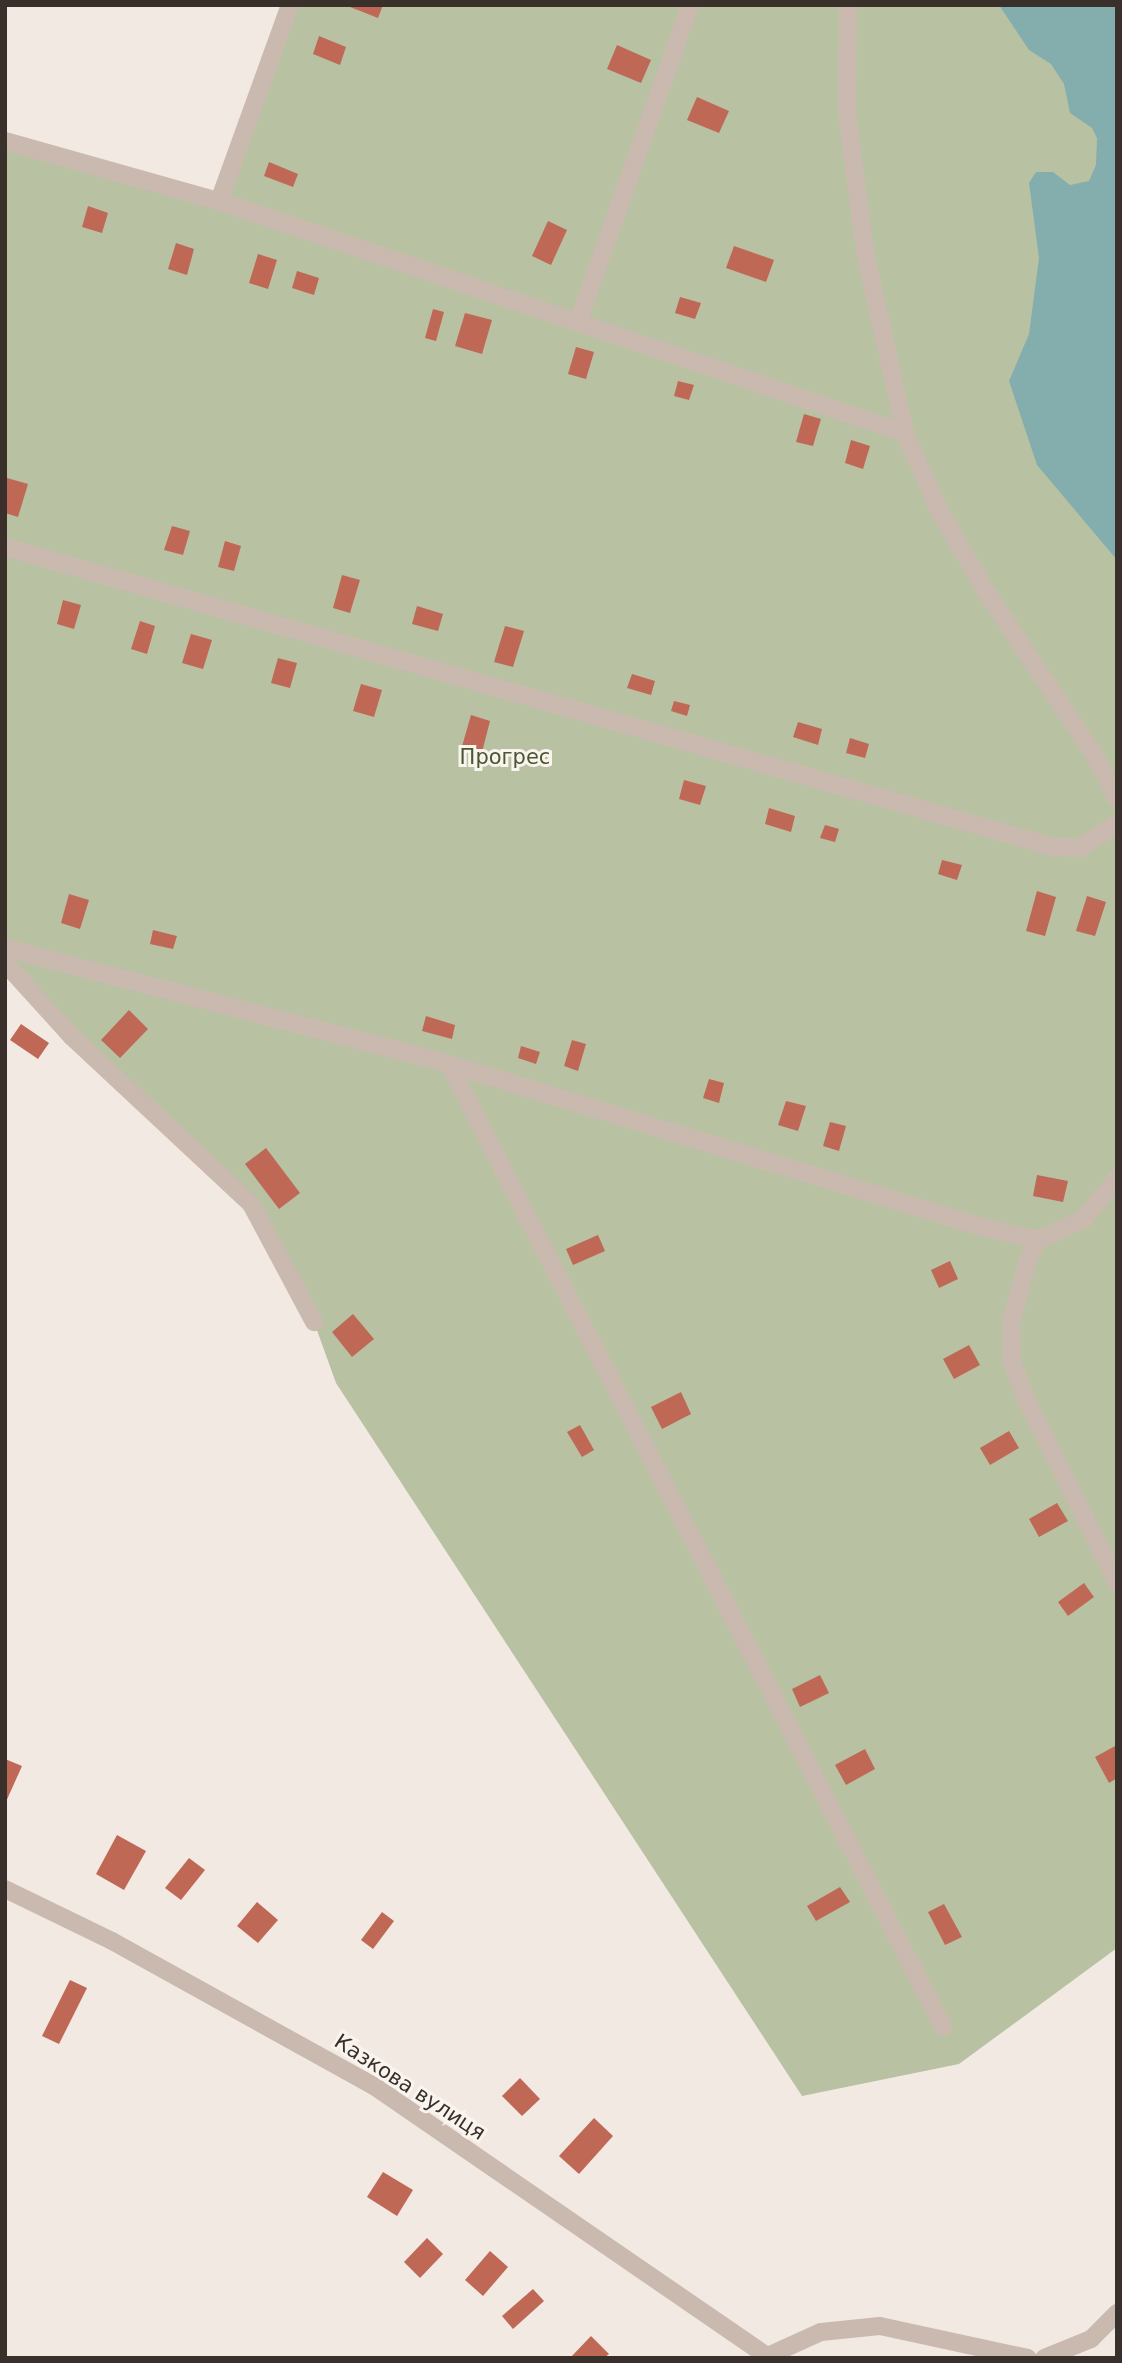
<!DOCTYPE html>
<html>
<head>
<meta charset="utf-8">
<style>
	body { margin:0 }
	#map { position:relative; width:1122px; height:2363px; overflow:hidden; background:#f2eae2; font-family:"DejaVu Sans",sans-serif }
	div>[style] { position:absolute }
	.green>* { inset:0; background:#b9c1a3 }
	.water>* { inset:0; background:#83aead }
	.building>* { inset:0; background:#be6855 }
	.minor>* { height:18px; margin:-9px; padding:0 9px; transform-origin:9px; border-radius:9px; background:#cab9ae }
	span { translate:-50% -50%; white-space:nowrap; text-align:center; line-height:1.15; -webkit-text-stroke:6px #faf4ef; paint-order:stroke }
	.park-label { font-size:21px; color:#4b5631 }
	.street-label { font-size:21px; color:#39302c }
	.frame { position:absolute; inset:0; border:7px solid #39302c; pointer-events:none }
</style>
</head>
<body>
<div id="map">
	<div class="green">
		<i style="clip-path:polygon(290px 5px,1059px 5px,1117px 125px,1117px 1948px,959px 2064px,802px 2096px,336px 1383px,314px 1322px,251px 1204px,5px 963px,5px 141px,219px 201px)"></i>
	</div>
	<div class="water">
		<i style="clip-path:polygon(999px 5px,1117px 5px,1117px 560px,1037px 465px,1009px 381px,1029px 334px,1039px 258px,1029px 183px,1036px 172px,1053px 172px,1070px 185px,1089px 181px,1096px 165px,1097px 138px,1092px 128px,1070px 113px,1064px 84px,1051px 64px,1029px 50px)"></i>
	</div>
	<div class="building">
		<i style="clip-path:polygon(345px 5px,383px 5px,378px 18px)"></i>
		<i style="clip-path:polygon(319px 36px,346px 47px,340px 65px,313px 54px)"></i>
		<i style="clip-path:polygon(617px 45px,651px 60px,641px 83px,607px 69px)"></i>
		<i style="clip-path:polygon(697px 97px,729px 111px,719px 133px,687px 120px)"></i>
		<i style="clip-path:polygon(269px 162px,298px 174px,293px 187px,264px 176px)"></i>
		<i style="clip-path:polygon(88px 206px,108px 213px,102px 233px,82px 227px)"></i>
		<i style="clip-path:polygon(548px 221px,567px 230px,551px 265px,532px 256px)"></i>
		<i style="clip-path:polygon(176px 243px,194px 249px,187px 275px,168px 269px)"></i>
		<i style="clip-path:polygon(734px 246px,774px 260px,766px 282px,726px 268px)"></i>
		<i style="clip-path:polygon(258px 254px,277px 260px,268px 289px,249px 283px)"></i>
		<i style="clip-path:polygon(297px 271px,319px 278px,314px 295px,292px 288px)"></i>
		<i style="clip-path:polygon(680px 297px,701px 303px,695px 319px,675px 313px)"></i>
		<i style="clip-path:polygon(433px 309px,444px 312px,436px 341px,425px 338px)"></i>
		<i style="clip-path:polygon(465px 313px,492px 320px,482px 354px,455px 346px)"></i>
		<i style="clip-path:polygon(576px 347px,594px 352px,586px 379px,568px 374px)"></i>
		<i style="clip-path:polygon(678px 381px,694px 385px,689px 400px,674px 396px)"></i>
		<i style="clip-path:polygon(804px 414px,821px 419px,813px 446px,796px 442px)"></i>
		<i style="clip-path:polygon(851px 440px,870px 446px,863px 469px,845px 463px)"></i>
		<i style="clip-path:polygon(7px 478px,28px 484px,18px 517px,5px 513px)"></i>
		<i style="clip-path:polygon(172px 526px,190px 531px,183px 555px,164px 550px)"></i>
		<i style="clip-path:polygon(225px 541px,241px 546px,234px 571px,218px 567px)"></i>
		<i style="clip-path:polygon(342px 575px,360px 580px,350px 613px,333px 608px)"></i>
		<i style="clip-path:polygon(63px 600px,81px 605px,74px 629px,57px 624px)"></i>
		<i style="clip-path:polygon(417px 606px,443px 614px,438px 631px,412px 624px)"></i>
		<i style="clip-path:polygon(140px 621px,155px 626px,147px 654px,131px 649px)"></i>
		<i style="clip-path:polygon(505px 626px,524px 631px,513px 667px,494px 662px)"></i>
		<i style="clip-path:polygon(191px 634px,212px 640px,203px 669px,182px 663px)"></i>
		<i style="clip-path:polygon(278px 658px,297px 663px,290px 688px,271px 683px)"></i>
		<i style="clip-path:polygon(632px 674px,655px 681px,651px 695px,627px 688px)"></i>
		<i style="clip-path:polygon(361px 684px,382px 690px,374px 717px,353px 711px)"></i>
		<i style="clip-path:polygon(674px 701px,690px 705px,687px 716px,671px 711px)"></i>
		<i style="clip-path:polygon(471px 715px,490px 721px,481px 756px,461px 750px)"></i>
		<i style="clip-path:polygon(798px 722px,822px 729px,818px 745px,793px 737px)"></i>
		<i style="clip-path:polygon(850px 738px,869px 744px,865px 758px,846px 753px)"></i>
		<i style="clip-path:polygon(684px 780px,706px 786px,700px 805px,679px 799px)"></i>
		<i style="clip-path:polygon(769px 808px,795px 816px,791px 832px,765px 824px)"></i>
		<i style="clip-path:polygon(825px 825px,839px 829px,835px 842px,820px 838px)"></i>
		<i style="clip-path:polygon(942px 860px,962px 865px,957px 880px,938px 874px)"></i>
		<i style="clip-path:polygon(1037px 891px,1056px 897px,1045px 936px,1026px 931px)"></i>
		<i style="clip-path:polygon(69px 894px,89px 900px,80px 929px,61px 923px)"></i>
		<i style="clip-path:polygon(1087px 896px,1106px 902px,1095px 936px,1076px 931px)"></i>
		<i style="clip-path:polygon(153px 930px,177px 936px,173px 949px,150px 944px)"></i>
		<i style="clip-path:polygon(129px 1010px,148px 1029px,120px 1058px,101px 1040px)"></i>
		<i style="clip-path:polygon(426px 1016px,455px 1025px,452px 1039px,422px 1031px)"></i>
		<i style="clip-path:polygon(21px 1024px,49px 1043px,38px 1059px,10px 1040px)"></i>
		<i style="clip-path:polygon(572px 1040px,586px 1044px,578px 1071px,564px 1066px)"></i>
		<i style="clip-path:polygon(521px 1046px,540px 1052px,536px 1064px,518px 1058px)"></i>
		<i style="clip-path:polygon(709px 1079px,724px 1083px,719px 1103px,703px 1098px)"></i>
		<i style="clip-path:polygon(786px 1101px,806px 1106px,798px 1131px,778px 1125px)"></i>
		<i style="clip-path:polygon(830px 1122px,846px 1126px,839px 1151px,823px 1146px)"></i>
		<i style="clip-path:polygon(266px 1148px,300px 1193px,279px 1209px,245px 1164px)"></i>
		<i style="clip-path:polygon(1037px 1175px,1068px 1181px,1063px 1202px,1033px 1196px)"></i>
		<i style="clip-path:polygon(598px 1235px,605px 1251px,573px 1265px,566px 1249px)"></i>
		<i style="clip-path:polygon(950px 1261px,958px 1279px,939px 1288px,931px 1270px)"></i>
		<i style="clip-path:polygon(353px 1314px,374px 1339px,352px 1357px,332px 1332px)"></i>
		<i style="clip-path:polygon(969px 1345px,980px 1365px,954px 1379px,943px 1359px)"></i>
		<i style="clip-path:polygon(681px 1392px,691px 1414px,662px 1429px,651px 1407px)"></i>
		<i style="clip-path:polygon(580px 1425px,594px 1450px,582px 1457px,567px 1432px)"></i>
		<i style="clip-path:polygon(1009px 1431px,1019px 1448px,990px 1465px,980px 1448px)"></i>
		<i style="clip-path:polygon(1057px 1503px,1068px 1521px,1039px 1537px,1029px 1519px)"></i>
		<i style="clip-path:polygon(1084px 1583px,1094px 1597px,1068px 1616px,1058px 1602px)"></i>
		<i style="clip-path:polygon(820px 1675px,829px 1693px,800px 1707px,792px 1689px)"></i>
		<i style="clip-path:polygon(1117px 1745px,1117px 1778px,1109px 1783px,1095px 1757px)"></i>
		<i style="clip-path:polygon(865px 1749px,875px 1769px,846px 1785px,835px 1765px)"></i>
		<i style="clip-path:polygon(5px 1759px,22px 1766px,5px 1804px)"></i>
		<i style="clip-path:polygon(117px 1835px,146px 1851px,124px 1890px,96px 1874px)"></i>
		<i style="clip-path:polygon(189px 1858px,205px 1870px,181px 1900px,165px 1888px)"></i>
		<i style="clip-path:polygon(840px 1887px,850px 1902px,816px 1921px,807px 1906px)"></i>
		<i style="clip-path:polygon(257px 1902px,278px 1920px,258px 1943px,237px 1926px)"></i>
		<i style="clip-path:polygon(944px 1904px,962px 1937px,945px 1945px,928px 1912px)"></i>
		<i style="clip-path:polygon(382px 1912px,394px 1921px,373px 1949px,361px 1940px)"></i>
		<i style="clip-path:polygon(70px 1980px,87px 1988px,59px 2044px,42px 2036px)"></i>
		<i style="clip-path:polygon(520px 2078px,540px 2099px,522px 2116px,502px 2096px)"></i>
		<i style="clip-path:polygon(594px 2118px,613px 2136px,579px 2174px,559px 2156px)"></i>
		<i style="clip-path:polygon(383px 2172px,413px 2190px,397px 2216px,367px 2197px)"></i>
		<i style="clip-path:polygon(427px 2238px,443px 2254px,420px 2278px,404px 2262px)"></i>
		<i style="clip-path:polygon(490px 2251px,508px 2267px,483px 2296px,465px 2280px)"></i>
		<i style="clip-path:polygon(533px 2289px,544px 2301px,513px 2329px,502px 2316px)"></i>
		<i style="clip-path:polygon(591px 2336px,609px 2354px,604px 2358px,570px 2358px)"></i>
	</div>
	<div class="minor">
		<i style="left:848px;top:5px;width:108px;rotate:90.5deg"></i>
		<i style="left:847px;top:113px;width:140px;rotate:82.6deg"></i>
		<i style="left:865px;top:252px;width:185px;rotate:77.5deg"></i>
		<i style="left:905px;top:433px;width:84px;rotate:66.2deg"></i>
		<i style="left:939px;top:510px;width:92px;rotate:60.1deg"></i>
		<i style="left:985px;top:590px;width:201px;rotate:56.5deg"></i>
		<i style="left:1096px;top:758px;width:47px;rotate:63.4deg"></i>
		<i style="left:5px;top:141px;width:222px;rotate:15.7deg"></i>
		<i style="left:219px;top:201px;width:724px;rotate:18.69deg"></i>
		<i style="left:219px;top:201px;width:208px;rotate:-70.1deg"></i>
		<i style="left:578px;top:322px;width:336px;rotate:-70.5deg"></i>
		<i style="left:5px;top:547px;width:1090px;rotate:15.97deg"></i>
		<i style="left:1053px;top:847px;width:27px;rotate:2deg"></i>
		<i style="left:1080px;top:848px;width:45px;rotate:-34deg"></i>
		<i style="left:5px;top:948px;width:459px;rotate:14.6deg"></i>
		<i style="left:449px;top:1064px;width:557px;rotate:17deg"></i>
		<i style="left:982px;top:1227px;width:57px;rotate:13.1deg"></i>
		<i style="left:1038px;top:1240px;width:51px;rotate:-24.5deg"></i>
		<i style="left:1084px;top:1219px;width:53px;rotate:-51.2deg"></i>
		<i style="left:5px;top:963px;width:100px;rotate:47.8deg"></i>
		<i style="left:72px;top:1037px;width:245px;rotate:43deg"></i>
		<i style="left:251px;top:1204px;width:134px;rotate:61.9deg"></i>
		<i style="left:449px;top:1064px;width:1082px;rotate:62.84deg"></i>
		<i style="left:1038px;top:1240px;width:22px;rotate:117deg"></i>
		<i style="left:1028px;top:1260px;width:64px;rotate:105.3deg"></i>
		<i style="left:1011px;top:1322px;width:40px;rotate:88.6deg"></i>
		<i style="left:1012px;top:1362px;width:42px;rotate:69deg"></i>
		<i style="left:1027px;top:1401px;width:202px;rotate:63.6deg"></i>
		<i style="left:5px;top:1889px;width:119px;rotate:25.9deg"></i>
		<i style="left:112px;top:1941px;width:299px;rotate:29deg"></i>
		<i style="left:374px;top:2086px;width:480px;rotate:34.5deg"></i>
		<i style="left:768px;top:2356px;width:58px;rotate:-24.4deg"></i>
		<i style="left:821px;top:2332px;width:59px;rotate:-5.8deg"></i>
		<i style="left:880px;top:2326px;width:151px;rotate:12.2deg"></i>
		<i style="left:1044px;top:2358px;width:51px;rotate:-22deg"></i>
		<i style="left:1091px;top:2339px;width:37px;rotate:-45deg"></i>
	</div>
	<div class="park-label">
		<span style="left:505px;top:757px">Прогрес</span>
	</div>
	<div class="street-label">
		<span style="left:410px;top:2087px;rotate:33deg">Казкова вулиця</span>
	</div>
	<div class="frame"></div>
</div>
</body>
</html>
